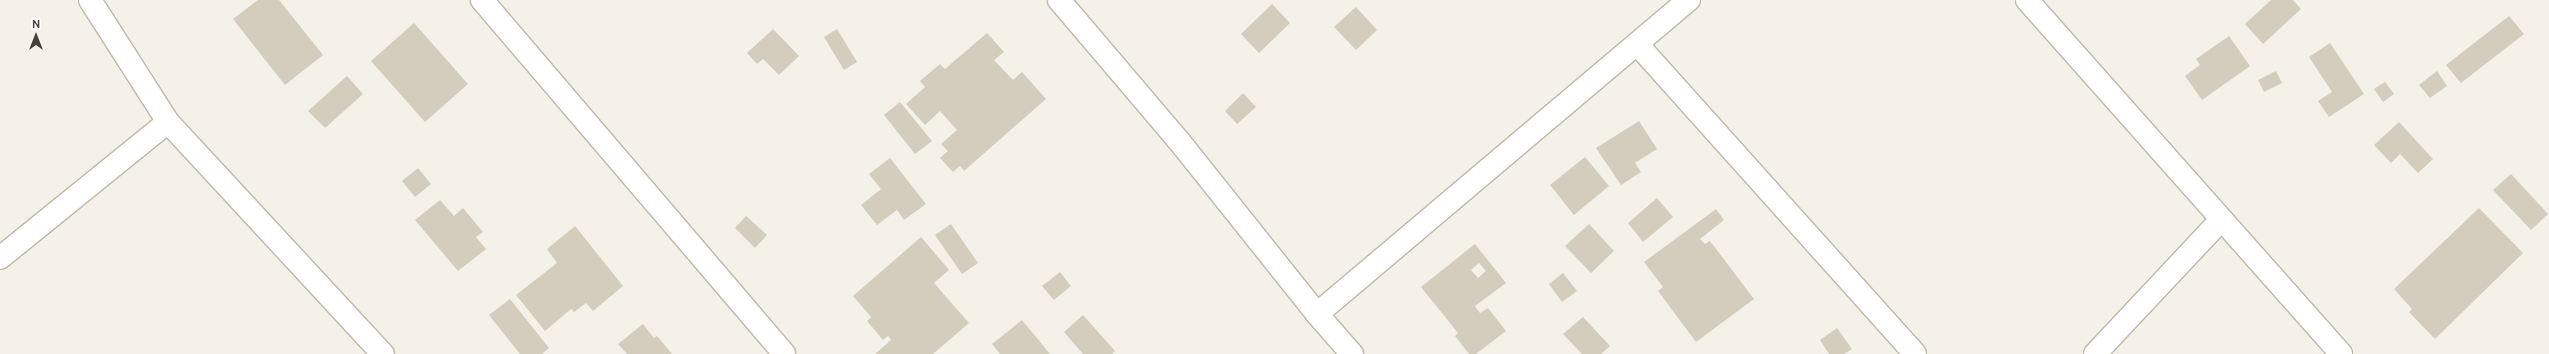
<!DOCTYPE html>
<html>
<head>
<meta charset="utf-8">
<style>
	body { margin:0 }
	#map { position:relative; width:2549px; height:354px; overflow:hidden; background:#f3f1e8; font-family:Ubuntu,sans-serif }
	div>[style] { position:absolute }
	.building>* { inset:0; background:#d4cdbe }
	.roads { filter:drop-shadow(1px 0 #beb9ab) drop-shadow(-1px 0 #beb9ab) drop-shadow(0 1px #beb9ab) drop-shadow(0 -1px #beb9ab) }
	.minor>* { height:22px; margin:-11px; padding:0 11px; transform-origin:11px; border-radius:11px; background:#fff }
	.tertiary>* { height:22px; margin:-11px; padding:0 11px; transform-origin:11px; border-radius:11px; background:#fff }
	span { translate:-50% -50%; white-space:nowrap; text-align:center; line-height:1.15; -webkit-text-stroke:3.5px #fff; paint-order:stroke }
	.north { position:absolute; left:16px; top:16px; width:40px; height:40px; -webkit-text-stroke:3px #fff; paint-order:stroke; rotate:0deg; font-size:11px; font-weight:700; line-height:16px; text-align:center; color:#464137 }
	.north::after { content:''; display:block; margin:auto; width:14px; height:18px; background:#464137; clip-path:polygon(50% 0,100% 100%,50% 72%,0 100%) }
</style>
</head>
<body>
<div id="map">
	<div class="building">
		<i style="clip-path:polygon(258px 0,279px 0,323px 55px,285px 85px,233px 19px)"></i>
		<i style="clip-path:polygon(2271px 0,2293px 0,2301px 9px,2263px 44px,2245px 24px)"></i>
		<i style="clip-path:polygon(1272px 4px,1290px 23px,1259px 53px,1241px 34px)"></i>
		<i style="clip-path:polygon(1356px 7px,1377px 30px,1356px 50px,1334px 27px)"></i>
		<i style="clip-path:polygon(2509px 16px,2524px 34px,2461px 83px,2446px 65px)"></i>
		<i style="clip-path:polygon(414px 23px,468px 84px,425px 122px,371px 61px)"></i>
		<i style="clip-path:polygon(773px 29px,799px 56px,779px 75px,763px 59px,757px 64px,747px 53px)"></i>
		<i style="clip-path:polygon(837px 29px,857px 62px,844px 70px,824px 37px)"></i>
		<i style="clip-path:polygon(987px 33px,1004px 52px,994px 60px,1013px 80px,1022px 72px,1046px 99px,964px 171px,960px 166px,953px 172px,940px 158px,948px 151px,941px 144px,957px 130px,940px 111px,925px 125px,906px 104px,925px 87px,920px 81px,940px 64px,945px 69px)"></i>
		<i style="clip-path:polygon(2229px 36px,2250px 66px,2202px 100px,2185px 76px,2200px 65px,2196px 59px)"></i>
		<i style="clip-path:polygon(2330px 43px,2364px 94px,2329px 117px,2318px 101px,2332px 92px,2309px 57px)"></i>
		<i style="clip-path:polygon(2276px 71px,2282px 83px,2264px 92px,2258px 80px)"></i>
		<i style="clip-path:polygon(2437px 71px,2447px 86px,2430px 98px,2419px 85px)"></i>
		<i style="clip-path:polygon(347px 76px,363px 94px,325px 128px,308px 111px)"></i>
		<i style="clip-path:polygon(2385px 82px,2394px 94px,2383px 102px,2374px 89px)"></i>
		<i style="clip-path:polygon(1243px 93px,1256px 107px,1237px 124px,1225px 111px)"></i>
		<i style="clip-path:polygon(900px 102px,932px 141px,915px 154px,884px 115px)"></i>
		<i style="clip-path:polygon(1639px 121px,1657px 149px,1635px 163px,1641px 172px,1621px 185px,1596px 148px)"></i>
		<i style="clip-path:polygon(2399px 122px,2433px 159px,2418px 173px,2400px 154px,2391px 163px,2374px 145px)"></i>
		<i style="clip-path:polygon(1585px 157px,1609px 186px,1574px 215px,1550px 185px)"></i>
		<i style="clip-path:polygon(890px 158px,926px 204px,904px 220px,897px 210px,877px 225px,861px 205px,881px 189px,869px 174px)"></i>
		<i style="clip-path:polygon(418px 168px,431px 184px,415px 197px,402px 181px)"></i>
		<i style="clip-path:polygon(2511px 174px,2548px 214px,2531px 230px,2493px 190px)"></i>
		<i style="clip-path:polygon(1657px 198px,1673px 217px,1643px 242px,1628px 223px)"></i>
		<i style="clip-path:polygon(440px 200px,454px 216px,463px 208px,483px 232px,476px 237px,486px 249px,458px 271px,415px 220px)"></i>
		<i style="clip-path:polygon(2479px 208px,2523px 253px,2435px 339px,2409px 312px,2412px 309px,2394px 289px)"></i>
		<i style="clip-path:polygon(1716px 209px,1724px 220px,1700px 239px,1705px 244px,1710px 241px,1754px 299px,1696px 342px,1658px 291px,1663px 287px,1644px 262px)"></i>
		<i style="clip-path:polygon(746px 216px,767px 235px,755px 248px,735px 228px)"></i>
		<i style="clip-path:polygon(951px 224px,978px 263px,962px 274px,935px 235px)"></i>
		<i style="clip-path:polygon(1589px 224px,1614px 251px,1591px 273px,1565px 246px)"></i>
		<i style="clip-path:polygon(575px 226px,623px 286px,593px 311px,586px 303px,574px 312px,571px 309px,545px 331px,516px 295px,557px 263px,547px 249px)"></i>
		<i style="clip-path:polygon(921px 237px,949px 270px,934px 283px,969px 323px,933px 354px,875px 354px,891px 340px,888px 336px,883px 340px,867px 321px,871px 317px,853px 296px)"></i>
		<i style="clip-path:polygon(evenodd,1475px 244px,1506px 283px,1475px 306px,1480px 313px,1488px 308px,1506px 331px,1476px 354px,1469px 354px,1455px 336px,1458px 333px,1421px 287px,1475px 244px,1479px 263px,1486px 271px,1478px 278px,1471px 270px,1479px 263px)"></i>
		<i style="clip-path:polygon(1060px 272px,1071px 286px,1054px 300px,1042px 286px)"></i>
		<i style="clip-path:polygon(1563px 273px,1577px 291px,1562px 302px,1549px 284px)"></i>
		<i style="clip-path:polygon(510px 299px,549px 348px,542px 354px,520px 354px,489px 315px)"></i>
		<i style="clip-path:polygon(1083px 315px,1115px 351px,1112px 354px,1083px 354px,1064px 332px)"></i>
		<i style="clip-path:polygon(1583px 317px,1610px 346px,1601px 354px,1582px 354px,1563px 334px)"></i>
		<i style="clip-path:polygon(1022px 320px,1050px 354px,1000px 354px,992px 344px)"></i>
		<i style="clip-path:polygon(643px 324px,654px 338px,657px 336px,672px 354px,627px 354px,618px 344px)"></i>
		<i style="clip-path:polygon(1837px 328px,1852px 349px,1844px 354px,1829px 354px,1820px 340px)"></i>
	</div>
	<div class="roads">
		<div class="minor">
			<i style="left:482px;top:0;width:465px;rotate:49.5deg"></i>
			<i style="left:1059px;top:0;width:185px;rotate:49.6deg"></i>
			<i style="left:1179px;top:141px;width:221px;rotate:51.4deg"></i>
			<i style="left:1317px;top:314px;width:53px;rotate:48.8deg"></i>
			<i style="left:2027px;top:0;width:473px;rotate:48.4deg"></i>
			<i style="left:1637px;top:44px;width:416px;rotate:48.1deg"></i>
			<i style="left:0;top:258px;width:216px;rotate:-39deg"></i>
			<i style="left:1317px;top:314px;width:487px;rotate:-40.2deg"></i>
			<i style="left:2095px;top:354px;width:184px;rotate:-46.8deg"></i>
		</div>
		<div class="tertiary">
			<i style="left:90px;top:0;width:145px;rotate:57.4deg"></i>
			<i style="left:168px;top:122px;width:316px;rotate:47.2deg"></i>
		</div>
	</div>
	<div class="north">N</div>
</div>
</body>
</html>
